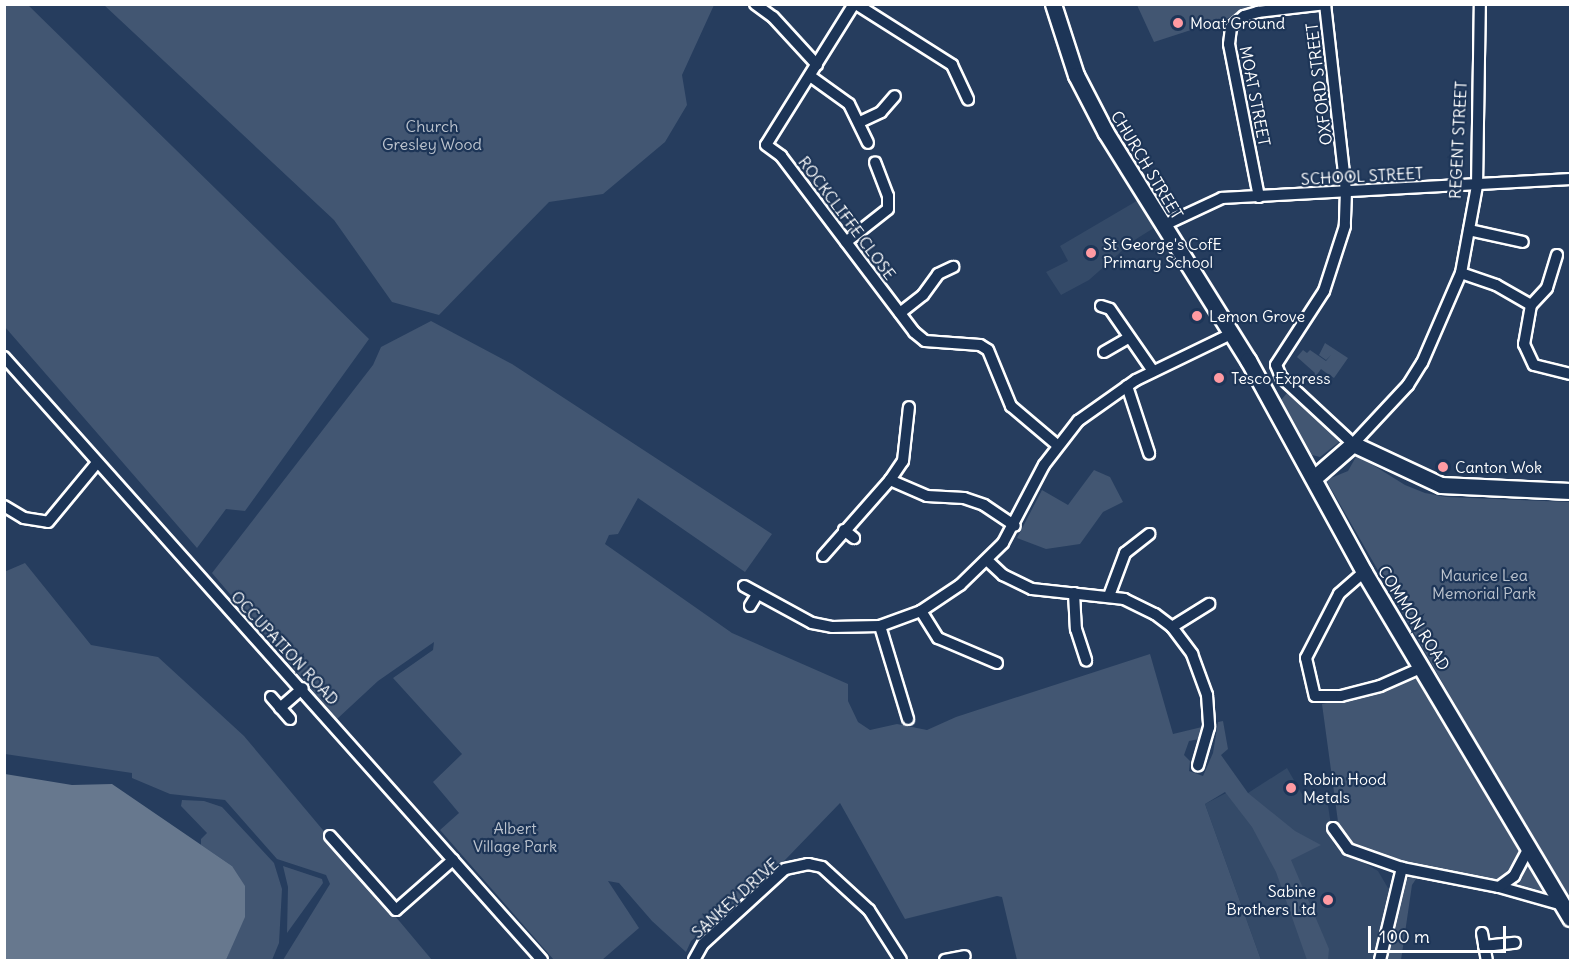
<!DOCTYPE html>
<html>
<head>
<meta charset="utf-8">
<style>
	body { margin:0 }
	#map { position:relative; width:1575px; height:965px; overflow:hidden; background:#263d5e; font-family:Delius,sans-serif }
	div>[style] { position:absolute }
	.built>* { inset:0; background:#344a68 }
	.green>* { inset:0; background:#425672 }
	.water>* { inset:0; background:#67788e }
	.roads { filter:drop-shadow(2px 0 #fff) drop-shadow(-2px 0 #fff) drop-shadow(0 2px #fff) drop-shadow(0 -2px #fff) }
	.street>* { height:10px; margin:-5px; padding:0 5px; transform-origin:5px; border-radius:5px; background:#1d3557 }
	.secondary>* { height:15px; margin:-7.5px; padding:0 7.5px; transform-origin:7.5px; border-radius:7.5px; background:#1d3557 }
	.dots>* { width:16px; height:16px; translate:-50% -50%; box-sizing:border-box; border:3px solid #1d3557; border-radius:50% }
	span { translate:-50% -50%; white-space:nowrap; text-align:center; line-height:1.15; -webkit-text-stroke:4.5px #1d3557; paint-order:stroke }
	.poi-label { font-size:16px; color:#fff }
	.left { translate:0 -50%; text-align:left }
	.right { translate:-100% -50%; text-align:right }
	.street-label { font-size:16px; color:#fff }
	.park-label { font-size:16px; color:#bdc4ce }
	.frame { position:absolute; inset:0; border:6px solid #fff; pointer-events:none }
	.scale { position:absolute; left:1368px; top:926px; width:138px; height:27px; box-sizing:border-box; border:3px solid #fff; border-top:0; padding-left:8px; font-size:18px; line-height:21px; white-space:nowrap; color:#fff; -webkit-text-stroke:4px #1d3557; paint-order:stroke }
</style>
</head>
<body>
<div id="map">
	<div class="built">
		<i style="clip-path:polygon(1140px 199px,1157px 226px,1133px 241px,1089px 280px,1061px 295px,1046px 272px,1068px 261px,1060px 246px)"></i>
		<i style="clip-path:polygon(1287px 768px,1307px 803px,1327px 799px,1334px 845px,1378px 871px,1388px 888px,1400px 891px,1385px 960px,1261px 960px,1205px 804px,1232px 790px,1248px 793px)"></i>
	</div>
	<div class="green">
		<i style="clip-path:polygon(4px 5px,28px 5px,369px 339px,245px 511px,226px 509px,197px 548px,5px 327px)"></i>
		<i style="clip-path:polygon(104px 5px,714px 5px,682px 75px,687px 105px,665px 142px,603px 194px,549px 202px,439px 315px,392px 302px,334px 220px)"></i>
		<i style="clip-path:polygon(1137px 5px,1268px 5px,1154px 42px)"></i>
		<i style="clip-path:polygon(431px 321px,512px 364px,772px 534px,745px 572px,638px 498px,618px 534px,609px 535px,605px 544px,732px 633px,848px 684px,848px 701px,858px 722px,870px 730px,897px 724px,927px 730px,956px 717px,1150px 654px,1173px 734px,1202px 727px,1199px 739px,1189px 741px,1184px 755px,1190px 761px,1189px 771px,1203px 776px,1213px 753px,1218px 722px,1223px 721px,1228px 749px,1221px 755px,1248px 793px,1295px 831px,1321px 845px,1291px 860px,1329px 949px,1328px 960px,1307px 960px,1276px 872px,1252px 827px,1225px 792px,1205px 804px,1261px 960px,1017px 960px,1002px 897px,997px 896px,905px 919px,840px 803px,786px 859px,691px 941px,686px 952px,652px 921px,619px 883px,608px 881px,639px 928px,602px 960px,554px 960px,440px 830px,459px 813px,433px 782px,462px 754px,393px 678px,433px 650px,434px 642px,378px 681px,337px 719px,212px 573px,373px 365px,381px 347px)"></i>
		<i style="clip-path:polygon(1325px 343px,1348px 358px,1334px 378px,1331px 376px,1323px 385px,1329px 375px,1321px 369px,1310px 384px,1315px 373px,1297px 357px,1303px 350px,1307px 353px,1310px 350px,1326px 361px,1331px 355px,1326px 360px,1319px 355px)"></i>
		<i style="clip-path:polygon(1287px 393px,1338px 437px,1339px 442px,1320px 457px,1312px 455px,1281px 400px)"></i>
		<i style="clip-path:polygon(1357px 455px,1405px 485px,1425px 493px,1446px 497px,1570px 502px,1570px 904px,1326px 480px,1348px 471px)"></i>
		<i style="clip-path:polygon(1094px 470px,1110px 477px,1123px 502px,1103px 512px,1080px 544px,1046px 549px,1017px 538px,1042px 490px,1068px 505px)"></i>
		<i style="clip-path:polygon(25px 563px,91px 645px,158px 657px,244px 736px,432px 960px,283px 960px,330px 884px,326px 875px,277px 859px,225px 800px,170px 794px,132px 778px,132px 773px,5px 754px,4px 572px)"></i>
		<i style="clip-path:polygon(1421px 673px,1522px 849px,1511px 872px,1497px 881px,1436px 870px,1354px 846px,1339px 829px,1322px 704px,1386px 690px)"></i>
		<i style="clip-path:polygon(182px 800px,204px 801px,222px 807px,274px 863px,282px 889px,279px 943px,272px 960px,226px 960px,232px 945px,232px 866px,201px 845px,201px 839px,207px 833px,181px 806px)"></i>
		<i style="clip-path:polygon(1530px 857px,1551px 893px,1544px 897px,1517px 889px)"></i>
		<i style="clip-path:polygon(283px 866px,322px 879px,323px 883px,287px 933px,288px 887px)"></i>
		<i style="clip-path:polygon(1410px 876px,1418px 876px,1412px 885px,1401px 960px,1385px 960px,1404px 882px)"></i>
	</div>
	<div class="water">
		<i style="clip-path:polygon(5px 774px,72px 785px,112px 784px,232px 866px,245px 886px,245px 917px,226px 960px,5px 960px)"></i>
	</div>
	<div class="roads">
		<div class="street">
			<i style="left:755px;top:4px;width:22px;rotate:36deg"></i>
			<i style="left:773px;top:17px;width:65px;rotate:47.5deg"></i>
			<i style="left:854px;top:4px;width:166px;rotate:122deg"></i>
			<i style="left:766px;top:145px;width:19px;rotate:36deg"></i>
			<i style="left:781px;top:156px;width:221px;rotate:52.9deg"></i>
			<i style="left:914px;top:332px;width:14px;rotate:39deg"></i>
			<i style="left:925px;top:341px;width:55px;rotate:4.2deg"></i>
			<i style="left:980px;top:345px;width:9px;rotate:32deg"></i>
			<i style="left:988px;top:350px;width:61px;rotate:67.7deg"></i>
			<i style="left:1011px;top:406px;width:60px;rotate:40.3deg"></i>
			<i style="left:856px;top:4px;width:114px;rotate:32.4deg"></i>
			<i style="left:952px;top:65px;width:38px;rotate:65deg"></i>
			<i style="left:1325px;top:4px;width:188px;rotate:83.6deg"></i>
			<i style="left:1346px;top:191px;width:35px;rotate:92deg"></i>
			<i style="left:1345px;top:226px;width:68px;rotate:107.9deg"></i>
			<i style="left:1324px;top:291px;width:88px;rotate:123deg"></i>
			<i style="left:1276px;top:365px;width:13px;rotate:67deg"></i>
			<i style="left:1281px;top:377px;width:98px;rotate:42.9deg"></i>
			<i style="left:1353px;top:444px;width:81px;rotate:-47deg"></i>
			<i style="left:1408px;top:385px;width:26px;rotate:-58deg"></i>
			<i style="left:1422px;top:363px;width:98px;rotate:-66.6deg"></i>
			<i style="left:1461px;top:273px;width:88px;rotate:-79.6deg"></i>
			<i style="left:1477px;top:186px;width:182px;rotate:-89.1deg"></i>
			<i style="left:810px;top:76px;width:48px;rotate:35.7deg"></i>
			<i style="left:849px;top:104px;width:43px;rotate:64deg"></i>
			<i style="left:860px;top:122px;width:23px;rotate:-25deg"></i>
			<i style="left:881px;top:112px;width:21px;rotate:-49deg"></i>
			<i style="left:1259px;top:197px;width:156px;rotate:-101.1deg"></i>
			<i style="left:1229px;top:44px;width:17px;rotate:-83deg"></i>
			<i style="left:1231px;top:27px;width:17px;rotate:-40deg"></i>
			<i style="left:1244px;top:16px;width:15px;rotate:-16deg"></i>
			<i style="left:1258px;top:12px;width:68px;rotate:-6.7deg"></i>
			<i style="left:1162px;top:226px;width:66px;rotate:-25deg"></i>
			<i style="left:1222px;top:198px;width:349px;rotate:-3.1deg"></i>
			<i style="left:1469px;top:230px;width:55px;rotate:12.5deg"></i>
			<i style="left:846px;top:242px;width:53px;rotate:-38.2deg"></i>
			<i style="left:888px;top:209px;width:13px;rotate:-90deg"></i>
			<i style="left:888px;top:196px;width:36px;rotate:-111deg"></i>
			<i style="left:1557px;top:255px;width:34px;rotate:107deg"></i>
			<i style="left:1547px;top:288px;width:23px;rotate:133deg"></i>
			<i style="left:1531px;top:305px;width:40px;rotate:100deg"></i>
			<i style="left:1524px;top:344px;width:23px;rotate:65deg"></i>
			<i style="left:1534px;top:365px;width:37px;rotate:14deg"></i>
			<i style="left:1461px;top:273px;width:37px;rotate:19deg"></i>
			<i style="left:1496px;top:285px;width:40px;rotate:29.7deg"></i>
			<i style="left:1101px;top:306px;width:9px;rotate:18deg"></i>
			<i style="left:1110px;top:309px;width:75px;rotate:55.3deg"></i>
			<i style="left:900px;top:313px;width:29px;rotate:-38deg"></i>
			<i style="left:923px;top:295px;width:26px;rotate:-54deg"></i>
			<i style="left:938px;top:274px;width:17px;rotate:-25deg"></i>
			<i style="left:1104px;top:352px;width:28px;rotate:-30deg"></i>
			<i style="left:4px;top:357px;width:808px;rotate:48.26deg"></i>
			<i style="left:1127px;top:386px;width:71px;rotate:71.8deg"></i>
			<i style="left:890px;top:480px;width:40px;rotate:23.4deg"></i>
			<i style="left:927px;top:496px;width:37px;rotate:3deg"></i>
			<i style="left:964px;top:498px;width:21px;rotate:19deg"></i>
			<i style="left:984px;top:505px;width:37px;rotate:34deg"></i>
			<i style="left:4px;top:506px;width:23px;rotate:31deg"></i>
			<i style="left:24px;top:518px;width:24px;rotate:9deg"></i>
			<i style="left:48px;top:522px;width:75px;rotate:-50.4deg"></i>
			<i style="left:844px;top:530px;width:13px;rotate:39deg"></i>
			<i style="left:823px;top:556px;width:101px;rotate:-48.6deg"></i>
			<i style="left:890px;top:480px;width:23px;rotate:-56deg"></i>
			<i style="left:903px;top:461px;width:54px;rotate:-83.7deg"></i>
			<i style="left:988px;top:561px;width:21px;rotate:43deg"></i>
			<i style="left:1003px;top:575px;width:32px;rotate:26deg"></i>
			<i style="left:1032px;top:589px;width:93px;rotate:6.2deg"></i>
			<i style="left:1124px;top:599px;width:34px;rotate:26deg"></i>
			<i style="left:1155px;top:614px;width:21px;rotate:37deg"></i>
			<i style="left:1172px;top:627px;width:34px;rotate:53deg"></i>
			<i style="left:1192px;top:654px;width:44px;rotate:69.9deg"></i>
			<i style="left:1207px;top:695px;width:32px;rotate:86deg"></i>
			<i style="left:1209px;top:727px;width:40px;rotate:106deg"></i>
			<i style="left:1364px;top:572px;width:33px;rotate:139deg"></i>
			<i style="left:1339px;top:594px;width:72px;rotate:117.3deg"></i>
			<i style="left:1306px;top:658px;width:39px;rotate:77deg"></i>
			<i style="left:1315px;top:696px;width:26px"></i>
			<i style="left:1341px;top:696px;width:40px;rotate:-14.4deg"></i>
			<i style="left:1380px;top:686px;width:47px;rotate:-23.8deg"></i>
			<i style="left:744px;top:586px;width:77px;rotate:28.6deg"></i>
			<i style="left:812px;top:623px;width:20px;rotate:11deg"></i>
			<i style="left:832px;top:627px;width:48px;rotate:-1.2deg"></i>
			<i style="left:880px;top:626px;width:44px;rotate:-20.1deg"></i>
			<i style="left:921px;top:611px;width:47px;rotate:-33.7deg"></i>
			<i style="left:960px;top:585px;width:60px;rotate:-44.3deg"></i>
			<i style="left:1003px;top:543px;width:88px;rotate:-62.3deg"></i>
			<i style="left:1044px;top:465px;width:56px;rotate:-52.3deg"></i>
			<i style="left:1078px;top:421px;width:71px;rotate:-35.3deg"></i>
			<i style="left:1136px;top:380px;width:106px;rotate:-25.8deg"></i>
			<i style="left:1074px;top:593px;width:36px;rotate:87deg"></i>
			<i style="left:1076px;top:629px;width:33px;rotate:72deg"></i>
			<i style="left:1109px;top:596px;width:46px;rotate:-69.6deg"></i>
			<i style="left:1125px;top:553px;width:31px;rotate:-38deg"></i>
			<i style="left:750px;top:606px;width:13px;rotate:-58deg"></i>
			<i style="left:921px;top:611px;width:32px;rotate:58deg"></i>
			<i style="left:938px;top:638px;width:64px;rotate:23deg"></i>
			<i style="left:880px;top:626px;width:97px;rotate:73.2deg"></i>
			<i style="left:1172px;top:627px;width:44px;rotate:-31.9deg"></i>
			<i style="left:271px;top:697px;width:29px;rotate:49deg"></i>
			<i style="left:280px;top:708px;width:30px;rotate:-41deg"></i>
			<i style="left:1333px;top:828px;width:26px;rotate:54deg"></i>
			<i style="left:1348px;top:849px;width:57px;rotate:19.4deg"></i>
			<i style="left:1402px;top:868px;width:99px;rotate:11.1deg"></i>
			<i style="left:1499px;top:887px;width:66px;rotate:15.7deg"></i>
			<i style="left:330px;top:836px;width:99px;rotate:48.3deg"></i>
			<i style="left:396px;top:910px;width:76px;rotate:-41.3deg"></i>
			<i style="left:1499px;top:887px;width:19px;rotate:-36deg"></i>
			<i style="left:1514px;top:876px;width:32px;rotate:-62deg"></i>
			<i style="left:1482px;top:933px;width:27px;rotate:80deg"></i>
			<i style="left:1484px;top:946px;width:31px;rotate:-6deg"></i>
			<i style="left:694px;top:960px;width:18px;rotate:-61deg"></i>
			<i style="left:703px;top:944px;width:111px;rotate:-42.4deg"></i>
			<i style="left:785px;top:869px;width:24px;rotate:-12deg"></i>
			<i style="left:808px;top:864px;width:14px;rotate:12deg"></i>
			<i style="left:822px;top:867px;width:64px;rotate:42.5deg"></i>
			<i style="left:869px;top:910px;width:59px;rotate:57.4deg"></i>
			<i style="left:945px;top:960px;width:20px;rotate:-11deg"></i>
			<i style="left:1380px;top:960px;width:95px;rotate:-76.6deg"></i>
		</div>
		<div class="secondary">
			<i style="left:1053px;top:4px;width:75px;rotate:72.1deg"></i>
			<i style="left:1076px;top:75px;width:65px;rotate:62.7deg"></i>
			<i style="left:1106px;top:133px;width:268px;rotate:58deg"></i>
			<i style="left:1248px;top:360px;width:242px;rotate:61.3deg"></i>
			<i style="left:1364px;top:572px;width:403px;rotate:59.2deg"></i>
			<i style="left:1315px;top:477px;width:50px;rotate:-41deg"></i>
			<i style="left:1353px;top:444px;width:97px;rotate:25deg"></i>
			<i style="left:1441px;top:485px;width:129px;rotate:2.7deg"></i>
		</div>
	</div>
	<div class="dots">
		<i style="left:1178px;top:23px;background:#ff9aa2"></i>
		<i style="left:1091px;top:253px;background:#ff9aa2"></i>
		<i style="left:1197px;top:316px;background:#ff9aa2"></i>
		<i style="left:1219px;top:378px;background:#ff9aa2"></i>
		<i style="left:1443px;top:467px;background:#ff9aa2"></i>
		<i style="left:1291px;top:788px;background:#ff9aa2"></i>
		<i style="left:1328px;top:900px;background:#ff9aa2"></i>
	</div>
	<div class="poi-label">
		<span class="left" style="left:1190px;top:23px">Moat Ground</span>
		<span class="left" style="left:1103px;top:253px">St George's CofE<br>Primary School</span>
		<span class="left" style="left:1209px;top:316px">Lemon Grove</span>
		<span class="left" style="left:1231px;top:378px">Tesco Express</span>
		<span class="left" style="left:1455px;top:467px">Canton Wok</span>
		<span class="left" style="left:1303px;top:788px">Robin Hood<br>Metals</span>
		<span class="right" style="left:1316px;top:900px">Sabine<br>Brothers Ltd</span>
	</div>
	<div class="street-label">
		<span style="left:1319px;top:84px;rotate:-97deg">OXFORD STREET</span>
		<span style="left:1255px;top:96px;rotate:79deg">MOAT STREET</span>
		<span style="left:1458px;top:140px;rotate:-87deg">REGENT STREET</span>
		<span style="left:1147px;top:165px;rotate:59deg">CHURCH STREET</span>
		<span style="left:1362px;top:176px;rotate:-3deg">SCHOOL STREET</span>
		<span style="left:847px;top:218px;rotate:53deg">ROCKCLIFFE CLOSE</span>
		<span style="left:1414px;top:618px;rotate:58deg">COMMON ROAD</span>
		<span style="left:285px;top:648px;rotate:47deg">OCCUPATION ROAD</span>
		<span style="left:735px;top:898px;rotate:-42deg">SANKEY DRIVE</span>
	</div>
	<div class="park-label">
		<span style="left:432px;top:135px">Church<br>Gresley Wood</span>
		<span style="left:1484px;top:584px">Maurice Lea<br>Memorial Park</span>
		<span style="left:515px;top:837px">Albert<br>Village Park</span>
	</div>
	<div class="frame"></div>
	<div class="scale">100 m</div>
</div>
</body>
</html>
